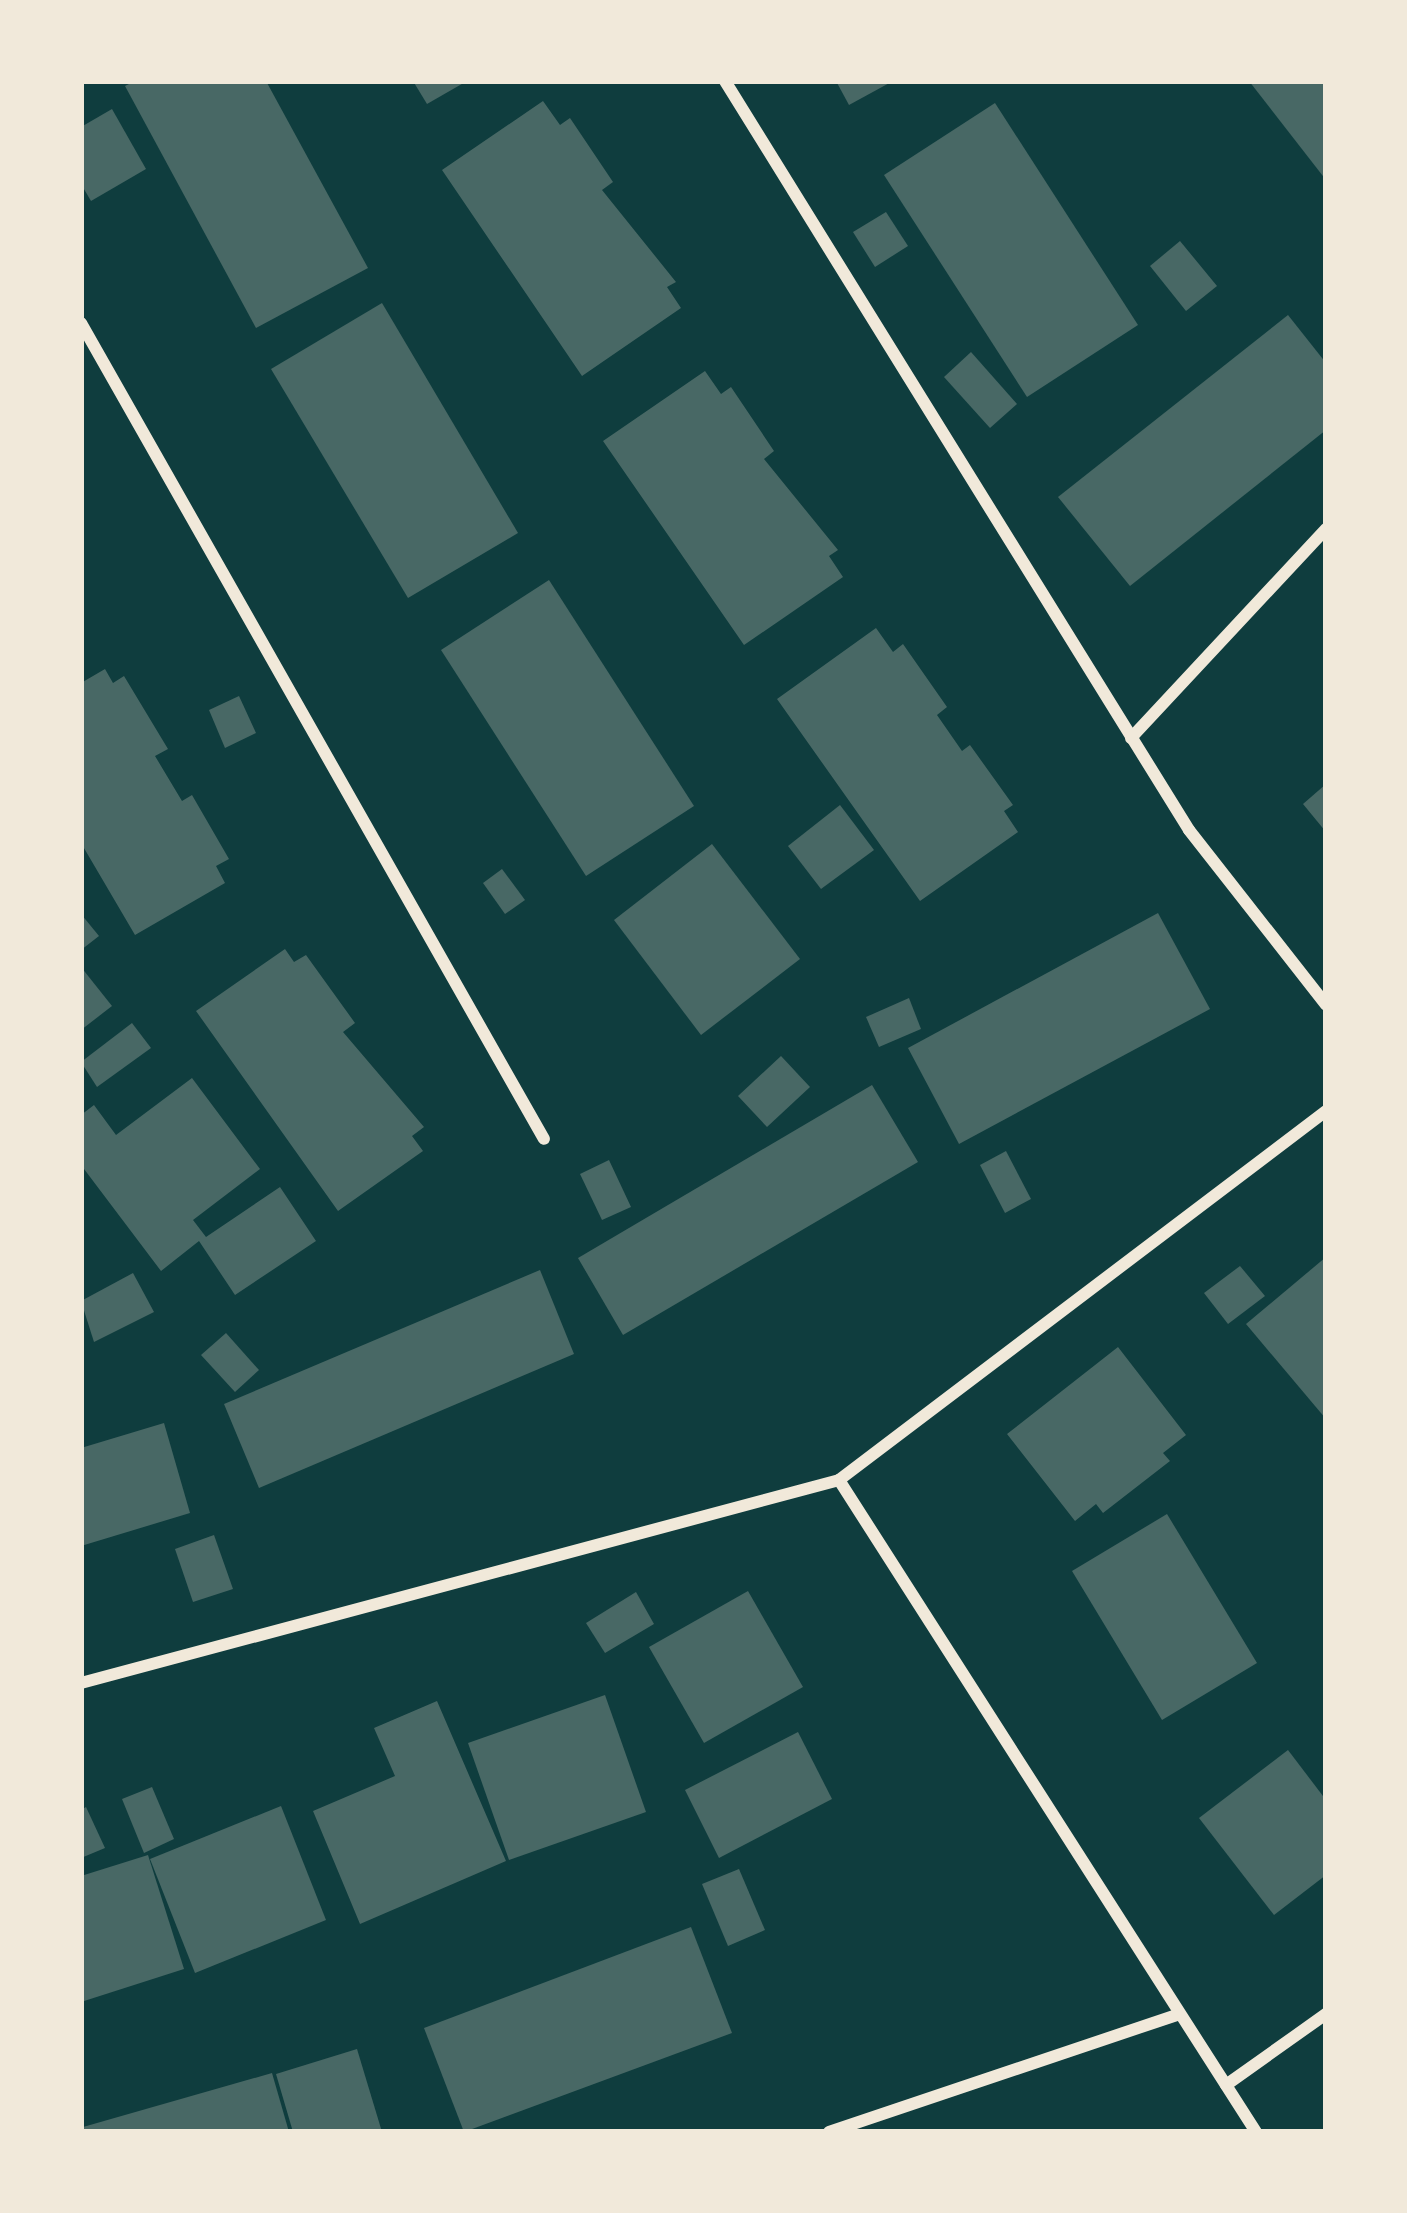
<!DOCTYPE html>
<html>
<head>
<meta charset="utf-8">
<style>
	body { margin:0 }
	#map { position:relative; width:1407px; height:2213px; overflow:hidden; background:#0f3d3e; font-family:Quicksand,sans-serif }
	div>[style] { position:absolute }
	.building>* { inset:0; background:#486865 }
	.minor>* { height:12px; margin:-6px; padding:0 6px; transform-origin:6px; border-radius:6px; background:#f1e9da }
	span { translate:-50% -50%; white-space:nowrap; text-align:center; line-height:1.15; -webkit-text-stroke:9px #f1e9da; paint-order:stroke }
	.frame { position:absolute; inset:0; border:84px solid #f1e9da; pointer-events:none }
</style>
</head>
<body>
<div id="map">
	<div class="building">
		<i style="clip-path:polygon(135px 81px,266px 81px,368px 268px,256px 328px,125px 86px)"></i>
		<i style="clip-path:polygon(413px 81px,467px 81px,427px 104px)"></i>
		<i style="clip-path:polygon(836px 81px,893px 81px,849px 105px)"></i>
		<i style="clip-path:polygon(1249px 81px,1326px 81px,1326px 180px)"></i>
		<i style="clip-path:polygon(543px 101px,560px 125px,570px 118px,613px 182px,602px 190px,676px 282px,667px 287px,681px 308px,582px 376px,442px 170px)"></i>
		<i style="clip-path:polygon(995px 103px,1138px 325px,1027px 397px,884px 175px)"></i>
		<i style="clip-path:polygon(112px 109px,146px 169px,91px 201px,81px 184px,81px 127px)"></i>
		<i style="clip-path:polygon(886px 212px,908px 246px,875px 267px,853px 232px)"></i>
		<i style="clip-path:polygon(1180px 241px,1217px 286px,1186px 311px,1150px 266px)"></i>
		<i style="clip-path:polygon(382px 303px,518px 533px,408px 598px,271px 369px)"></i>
		<i style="clip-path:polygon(1288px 315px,1326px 363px,1326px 430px,1130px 586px,1058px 497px)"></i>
		<i style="clip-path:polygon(971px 352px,1017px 404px,990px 428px,944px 377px)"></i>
		<i style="clip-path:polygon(705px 371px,721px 394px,731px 387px,774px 451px,764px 459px,838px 550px,829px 556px,843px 577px,744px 645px,603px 441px)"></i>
		<i style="clip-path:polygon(549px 580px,694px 806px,586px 876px,441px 650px)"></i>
		<i style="clip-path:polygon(876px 628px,893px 652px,903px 644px,947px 707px,937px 715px,962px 751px,970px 745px,1013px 805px,1004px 811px,1018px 832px,920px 901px,777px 699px)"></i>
		<i style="clip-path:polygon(105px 669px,113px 683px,124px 676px,168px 749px,155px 756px,182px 801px,192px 795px,229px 859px,216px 866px,225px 883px,135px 935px,81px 843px,81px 683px)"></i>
		<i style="clip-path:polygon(239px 696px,256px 733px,225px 748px,209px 710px)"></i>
		<i style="clip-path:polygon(1326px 784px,1326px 832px,1303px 804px)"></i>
		<i style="clip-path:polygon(840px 805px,874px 850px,821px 889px,788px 846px)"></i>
		<i style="clip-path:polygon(712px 844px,800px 959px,701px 1035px,614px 920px)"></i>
		<i style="clip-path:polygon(502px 869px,525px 900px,505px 914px,483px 883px)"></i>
		<i style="clip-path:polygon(1158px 913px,1210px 1009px,959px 1144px,908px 1048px)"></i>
		<i style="clip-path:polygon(81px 914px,99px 936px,81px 950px)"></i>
		<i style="clip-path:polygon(285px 949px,294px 962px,306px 955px,355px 1023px,343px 1032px,424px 1127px,412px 1136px,423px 1151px,338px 1211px,196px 1011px)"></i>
		<i style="clip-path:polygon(81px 967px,112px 1006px,81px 1030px)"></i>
		<i style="clip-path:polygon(909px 998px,921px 1029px,879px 1047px,866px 1017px)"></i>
		<i style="clip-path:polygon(132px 1023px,151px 1048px,97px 1087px,81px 1062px)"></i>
		<i style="clip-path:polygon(781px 1056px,810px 1087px,767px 1127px,738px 1096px)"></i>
		<i style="clip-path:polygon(192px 1078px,260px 1169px,193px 1220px,206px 1237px,280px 1187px,316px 1241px,235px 1295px,199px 1241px,161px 1271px,81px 1165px,81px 1115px,94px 1105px,116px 1135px)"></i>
		<i style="clip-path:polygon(872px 1085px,918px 1162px,623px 1335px,578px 1258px)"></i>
		<i style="clip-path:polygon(1006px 1151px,1031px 1199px,1005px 1213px,980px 1165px)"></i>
		<i style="clip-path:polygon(609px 1160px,631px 1207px,602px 1220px,580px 1174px)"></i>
		<i style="clip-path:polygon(1326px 1257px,1326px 1419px,1246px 1324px)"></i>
		<i style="clip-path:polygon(1240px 1266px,1265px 1296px,1228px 1324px,1204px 1293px)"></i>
		<i style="clip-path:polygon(540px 1270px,574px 1354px,259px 1488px,224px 1404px)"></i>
		<i style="clip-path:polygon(133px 1273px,154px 1312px,94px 1342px,81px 1301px)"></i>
		<i style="clip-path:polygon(226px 1333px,259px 1370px,235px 1392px,201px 1355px)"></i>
		<i style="clip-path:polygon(1118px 1347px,1186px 1435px,1163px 1453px,1170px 1461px,1103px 1513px,1096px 1504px,1075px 1521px,1007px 1434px)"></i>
		<i style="clip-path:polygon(164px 1423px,190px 1513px,81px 1546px,81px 1448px)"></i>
		<i style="clip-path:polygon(1167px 1514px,1257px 1663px,1162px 1720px,1072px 1571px)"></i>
		<i style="clip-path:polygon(214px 1535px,233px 1589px,193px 1602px,175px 1549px)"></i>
		<i style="clip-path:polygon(748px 1591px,803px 1687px,704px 1743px,649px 1647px)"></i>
		<i style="clip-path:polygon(636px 1592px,654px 1624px,605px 1653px,586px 1623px)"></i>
		<i style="clip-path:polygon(605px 1695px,646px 1812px,509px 1860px,468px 1743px)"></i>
		<i style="clip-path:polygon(437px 1701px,506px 1861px,360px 1924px,313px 1811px,395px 1776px,374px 1728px)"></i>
		<i style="clip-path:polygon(798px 1732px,832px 1799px,719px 1858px,685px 1790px)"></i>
		<i style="clip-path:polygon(1288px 1750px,1326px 1800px,1326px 1875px,1274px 1915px,1199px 1818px)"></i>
		<i style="clip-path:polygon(152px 1787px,174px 1839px,144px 1853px,122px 1799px)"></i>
		<i style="clip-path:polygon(281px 1806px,326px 1920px,195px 1973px,150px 1859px)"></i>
		<i style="clip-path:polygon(86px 1807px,105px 1848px,81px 1858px,81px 1810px)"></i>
		<i style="clip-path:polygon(148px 1855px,184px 1969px,81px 2002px,81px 1876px)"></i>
		<i style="clip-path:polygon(739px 1869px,765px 1930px,728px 1946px,702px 1884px)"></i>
		<i style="clip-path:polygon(691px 1927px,732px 2033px,464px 2132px,424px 2028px)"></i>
		<i style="clip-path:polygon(357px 2049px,382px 2132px,293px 2132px,276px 2074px)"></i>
		<i style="clip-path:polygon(272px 2073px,289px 2132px,84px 2132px,83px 2127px)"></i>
	</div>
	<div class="minor">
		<i style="left:725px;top:81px;width:881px;rotate:58.22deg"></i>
		<i style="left:1189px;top:830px;width:222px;rotate:51.9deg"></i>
		<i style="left:81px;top:323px;width:938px;rotate:60.43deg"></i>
		<i style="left:1131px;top:738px;width:286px;rotate:-47deg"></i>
		<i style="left:839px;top:1480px;width:774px;rotate:57.4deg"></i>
		<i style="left:81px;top:1683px;width:785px;rotate:-14.99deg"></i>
		<i style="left:839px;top:1480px;width:611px;rotate:-37.15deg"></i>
		<i style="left:1226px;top:2085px;width:123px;rotate:-35.4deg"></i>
		<i style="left:829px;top:2132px;width:367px;rotate:-18.6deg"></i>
	</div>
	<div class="frame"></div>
</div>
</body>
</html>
